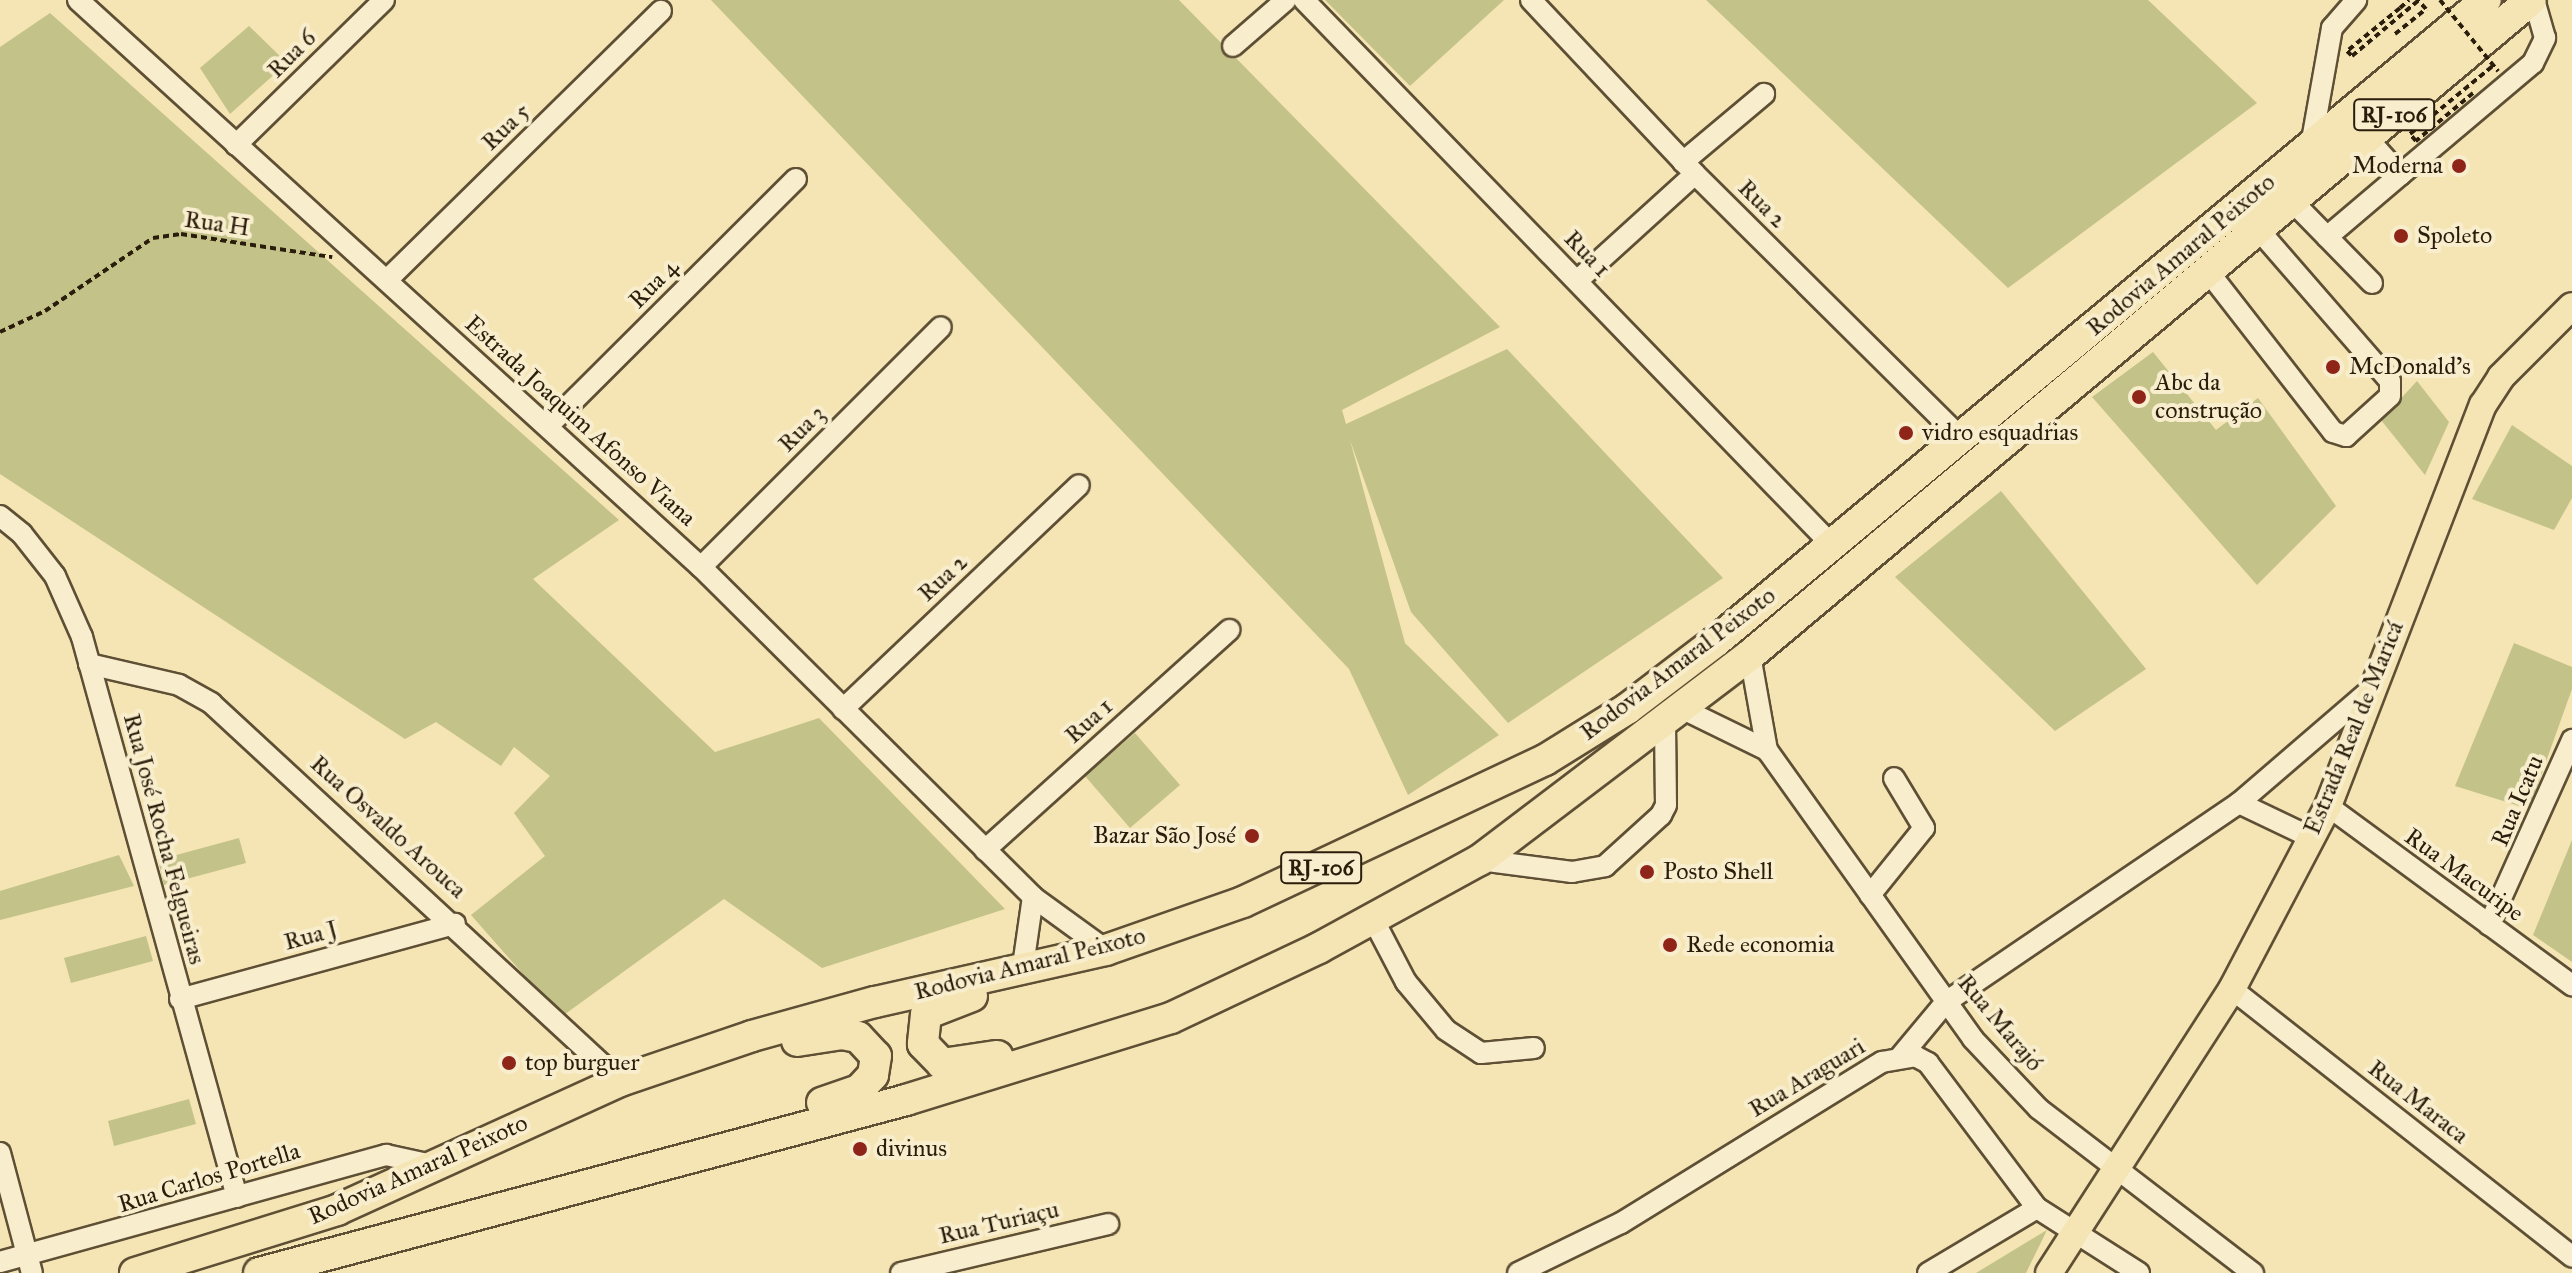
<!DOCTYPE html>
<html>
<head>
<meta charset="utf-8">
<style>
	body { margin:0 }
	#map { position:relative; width:2572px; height:1273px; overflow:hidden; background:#f5e5b4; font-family:"IM FELL Great Primer",serif }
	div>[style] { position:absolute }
	.green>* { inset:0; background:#c3c288 }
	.path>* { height:4px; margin-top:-2px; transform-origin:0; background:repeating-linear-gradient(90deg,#2b1d0b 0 6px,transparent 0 10px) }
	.roads { filter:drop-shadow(2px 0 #5e4f35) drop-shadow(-2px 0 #5e4f35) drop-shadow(0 2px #5e4f35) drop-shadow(0 -2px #5e4f35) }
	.minor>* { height:20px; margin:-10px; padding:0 10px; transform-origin:10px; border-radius:10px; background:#f8eece }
	.major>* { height:26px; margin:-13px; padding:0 13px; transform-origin:13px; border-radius:13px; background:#f5e5b4 }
	.highway>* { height:30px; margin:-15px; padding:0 15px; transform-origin:15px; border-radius:15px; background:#f5e5b4 }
	.path-bridge>* { height:4px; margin-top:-2px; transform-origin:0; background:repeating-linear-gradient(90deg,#2b1d0b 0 6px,transparent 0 10px) }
	.dots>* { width:22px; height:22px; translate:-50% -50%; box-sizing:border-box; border:4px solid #f8eece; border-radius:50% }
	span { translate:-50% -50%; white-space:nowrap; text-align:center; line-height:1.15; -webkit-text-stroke:8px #f8eece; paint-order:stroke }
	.shield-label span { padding:2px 6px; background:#f8eece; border:2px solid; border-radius:6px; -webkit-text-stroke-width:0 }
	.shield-label { font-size:22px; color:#2b1d0b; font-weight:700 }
	.street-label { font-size:24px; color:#2b1d0b }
	.poi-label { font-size:24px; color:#2b1d0b }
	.right { translate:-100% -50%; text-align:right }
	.left { translate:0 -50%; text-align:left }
</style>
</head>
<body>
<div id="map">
	<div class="green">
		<i style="clip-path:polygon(711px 0,1179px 0,1500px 327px,1342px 410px,1346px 424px,1507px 349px,1723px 578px,1508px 723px,1411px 612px,1350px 440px,1405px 643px,1499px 735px,1408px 795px,1349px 669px)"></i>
		<i style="clip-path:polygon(1325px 0,1504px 0,1410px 86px)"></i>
		<i style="clip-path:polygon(1706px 0,2148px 0,2257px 103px,2008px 288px)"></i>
		<i style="clip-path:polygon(50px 13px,619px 520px,533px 579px,715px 752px,819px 718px,1005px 909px,822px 968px,724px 899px,561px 1017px,471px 915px,545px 856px,514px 813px,550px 776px,514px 747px,501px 766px,436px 722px,405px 739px,0 474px,0 47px)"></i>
		<i style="clip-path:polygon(249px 26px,287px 63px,230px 114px,200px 68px)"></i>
		<i style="clip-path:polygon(2153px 352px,2216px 430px,2258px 398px,2336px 506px,2257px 585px,2092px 397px)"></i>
		<i style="clip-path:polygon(2417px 381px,2449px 422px,2425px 475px,2381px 420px)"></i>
		<i style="clip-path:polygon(2512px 425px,2572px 466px,2572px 498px,2554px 530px,2472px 499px)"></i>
		<i style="clip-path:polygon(2001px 491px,2146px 669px,2055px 731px,1895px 577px)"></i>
		<i style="clip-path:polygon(2514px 643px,2572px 667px,2572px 689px,2529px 809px,2455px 786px)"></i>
		<i style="clip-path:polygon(1135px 733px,1180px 785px,1130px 828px,1085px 776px)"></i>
		<i style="clip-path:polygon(239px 838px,246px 863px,164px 885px,158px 860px)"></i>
		<i style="clip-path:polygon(2572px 840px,2572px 962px,2533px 935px)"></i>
		<i style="clip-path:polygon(119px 855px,134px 886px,0 920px,0 891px)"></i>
		<i style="clip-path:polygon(146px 936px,153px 961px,71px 983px,64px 958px)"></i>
		<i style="clip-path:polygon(189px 1099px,196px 1124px,114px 1146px,108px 1121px)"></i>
		<i style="clip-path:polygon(2047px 1230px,2026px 1273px,1976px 1273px)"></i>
	</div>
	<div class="path">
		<i style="left:2400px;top:8px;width:12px;rotate:-42deg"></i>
		<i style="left:2395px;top:34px;width:40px;rotate:-39deg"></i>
		<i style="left:2426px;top:9px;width:12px;rotate:-132deg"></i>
		<i style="left:0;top:332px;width:50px;rotate:-25deg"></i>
		<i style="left:45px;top:311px;width:130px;rotate:-34.1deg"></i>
		<i style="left:153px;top:238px;width:28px;rotate:-8deg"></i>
		<i style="left:181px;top:234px;width:153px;rotate:8.7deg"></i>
	</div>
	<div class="roads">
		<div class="minor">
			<i style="left:78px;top:0;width:842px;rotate:42.31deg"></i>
			<i style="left:701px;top:567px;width:468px;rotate:44.8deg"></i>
			<i style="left:1033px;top:897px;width:90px;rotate:36deg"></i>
			<i style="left:1304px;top:0;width:759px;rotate:45.91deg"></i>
			<i style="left:1531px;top:0;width:239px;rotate:46.7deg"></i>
			<i style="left:1695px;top:174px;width:376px;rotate:44.8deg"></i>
			<i style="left:1233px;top:46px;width:70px;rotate:-41deg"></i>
			<i style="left:236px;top:145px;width:207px;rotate:-44.4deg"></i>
			<i style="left:2311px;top:146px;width:120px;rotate:-79.9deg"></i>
			<i style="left:2332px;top:28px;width:37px;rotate:-49deg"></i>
			<i style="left:1683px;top:162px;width:106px;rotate:-40deg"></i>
			<i style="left:2400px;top:175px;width:174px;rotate:-40.1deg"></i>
			<i style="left:2533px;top:63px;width:28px;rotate:-64deg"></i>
			<i style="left:2545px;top:38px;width:40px;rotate:-106deg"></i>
			<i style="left:2291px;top:200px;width:116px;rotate:45.7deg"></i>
			<i style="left:2327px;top:237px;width:96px;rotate:-40.3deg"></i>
			<i style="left:2400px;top:175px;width:50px;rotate:-131.7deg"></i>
			<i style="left:2207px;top:270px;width:205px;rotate:52.1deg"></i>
			<i style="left:2333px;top:432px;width:14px;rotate:17deg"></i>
			<i style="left:2346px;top:436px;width:59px;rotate:-42.3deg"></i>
			<i style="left:2390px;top:396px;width:15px;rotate:-90deg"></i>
			<i style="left:2390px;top:381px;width:203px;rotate:-131deg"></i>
			<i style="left:387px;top:280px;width:384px;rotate:-44.5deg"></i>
			<i style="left:1577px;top:281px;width:159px;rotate:-42.2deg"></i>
			<i style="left:548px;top:426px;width:350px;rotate:-44.9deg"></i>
			<i style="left:0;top:516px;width:28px;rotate:39deg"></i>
			<i style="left:22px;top:534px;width:53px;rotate:51.8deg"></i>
			<i style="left:55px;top:576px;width:67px;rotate:66.1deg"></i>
			<i style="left:82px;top:637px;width:581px;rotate:74.53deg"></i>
			<i style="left:701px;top:567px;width:339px;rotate:-45deg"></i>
			<i style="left:1750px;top:655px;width:97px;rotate:79.9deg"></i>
			<i style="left:1767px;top:750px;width:355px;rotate:54.5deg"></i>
			<i style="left:1973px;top:1039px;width:96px;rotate:46.7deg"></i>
			<i style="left:2039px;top:1109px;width:270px;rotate:37.5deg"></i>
			<i style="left:89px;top:664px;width:92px;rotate:13.1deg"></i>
			<i style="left:179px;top:685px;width:37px;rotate:29deg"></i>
			<i style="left:211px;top:703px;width:557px;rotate:42.74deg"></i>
			<i style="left:843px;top:709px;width:325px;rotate:-43.5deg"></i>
			<i style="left:1683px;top:709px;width:93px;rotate:26deg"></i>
			<i style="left:2239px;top:803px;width:170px;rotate:-40.7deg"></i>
			<i style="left:2328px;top:806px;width:303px;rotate:36.3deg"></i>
			<i style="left:985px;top:850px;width:329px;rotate:-42deg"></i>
			<i style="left:1480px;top:860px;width:93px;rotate:7.4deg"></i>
			<i style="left:1572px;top:872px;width:34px;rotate:-10deg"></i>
			<i style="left:1605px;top:866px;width:76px;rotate:-42.3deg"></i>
			<i style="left:1661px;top:815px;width:11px;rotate:-63deg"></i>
			<i style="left:1666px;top:805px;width:82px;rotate:-90.7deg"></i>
			<i style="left:1870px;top:895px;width:86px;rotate:-51.1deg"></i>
			<i style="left:1924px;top:828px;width:58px;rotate:-121deg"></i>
			<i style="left:1373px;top:919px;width:71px;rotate:62.4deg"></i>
			<i style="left:1406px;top:982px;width:62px;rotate:50.2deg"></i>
			<i style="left:1446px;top:1030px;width:42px;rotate:33.3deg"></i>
			<i style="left:1481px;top:1053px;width:53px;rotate:-5.4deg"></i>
			<i style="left:2489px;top:925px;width:203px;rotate:-65.8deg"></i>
			<i style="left:1023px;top:966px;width:70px;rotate:-81.8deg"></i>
			<i style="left:2232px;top:989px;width:433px;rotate:38.2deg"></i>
			<i style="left:180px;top:999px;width:285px;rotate:-15.3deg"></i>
			<i style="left:1901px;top:1056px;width:70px;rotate:-50.2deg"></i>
			<i style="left:1946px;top:1002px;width:354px;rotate:-34.2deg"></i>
			<i style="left:2239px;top:803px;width:81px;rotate:25.6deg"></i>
			<i style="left:0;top:1153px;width:124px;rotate:75.1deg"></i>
			<i style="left:0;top:1262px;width:401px;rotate:-15.5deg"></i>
			<i style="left:386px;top:1155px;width:47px;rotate:12.3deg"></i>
			<i style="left:901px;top:1273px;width:213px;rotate:-13.3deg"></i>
			<i style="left:1518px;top:1273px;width:114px;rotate:-25.9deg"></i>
			<i style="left:1621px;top:1223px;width:307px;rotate:-31.7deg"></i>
			<i style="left:1882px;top:1062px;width:34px;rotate:-10deg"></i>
			<i style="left:1915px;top:1056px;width:15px;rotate:28deg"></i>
			<i style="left:1928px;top:1063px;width:181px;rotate:53.1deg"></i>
			<i style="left:2037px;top:1208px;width:121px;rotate:32.5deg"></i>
			<i style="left:1928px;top:1273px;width:127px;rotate:-30.8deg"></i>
		</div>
		<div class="major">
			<i style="left:2049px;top:1273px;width:338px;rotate:-57.2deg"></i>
			<i style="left:2232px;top:989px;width:207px;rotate:-62.3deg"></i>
			<i style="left:2328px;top:806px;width:430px;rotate:-68.9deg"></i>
			<i style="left:2483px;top:405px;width:33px;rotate:-57deg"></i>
			<i style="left:2501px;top:377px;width:100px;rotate:-45deg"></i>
		</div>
		<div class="highway">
			<i style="left:972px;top:996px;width:49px;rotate:158.6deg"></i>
			<i style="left:926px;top:1014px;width:30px;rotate:96deg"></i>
			<i style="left:923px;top:1044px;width:28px;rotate:46deg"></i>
			<i style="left:942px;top:1064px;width:56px;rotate:-8.3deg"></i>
			<i style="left:797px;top:1041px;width:46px;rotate:-8.8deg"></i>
			<i style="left:842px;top:1034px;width:16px;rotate:11deg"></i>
			<i style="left:858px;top:1037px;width:26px;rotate:47deg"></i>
			<i style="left:876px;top:1056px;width:19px;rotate:99deg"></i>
			<i style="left:873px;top:1075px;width:21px;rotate:133deg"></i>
			<i style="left:859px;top:1090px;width:39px;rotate:161deg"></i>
			<i style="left:135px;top:1273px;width:212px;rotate:-17.3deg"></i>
			<i style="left:337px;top:1210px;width:311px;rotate:-24.5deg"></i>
			<i style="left:620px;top:1081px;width:139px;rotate:-18.8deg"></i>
			<i style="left:752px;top:1036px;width:128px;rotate:-15.5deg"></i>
			<i style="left:875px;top:1002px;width:237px;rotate:-12.7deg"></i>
			<i style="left:1106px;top:950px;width:145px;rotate:-19.3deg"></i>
			<i style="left:1243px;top:902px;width:334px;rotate:-25.2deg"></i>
			<i style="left:1545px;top:760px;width:97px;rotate:-31.9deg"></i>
			<i style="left:1627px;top:709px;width:111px;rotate:-37.3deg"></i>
			<i style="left:1715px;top:642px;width:1003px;rotate:-39.78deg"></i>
			<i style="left:259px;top:1273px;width:670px;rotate:-14.97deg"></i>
			<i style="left:906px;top:1100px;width:277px;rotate:-17.2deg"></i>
			<i style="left:1171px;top:1018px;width:164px;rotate:-25.3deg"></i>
			<i style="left:1319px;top:948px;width:183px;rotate:-28.7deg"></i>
			<i style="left:1480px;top:860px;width:339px;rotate:-37.2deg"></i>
			<i style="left:1750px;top:655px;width:1019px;rotate:-39.99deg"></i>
		</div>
	</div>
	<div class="path-bridge">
		<i style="left:2440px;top:0;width:92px;rotate:50.8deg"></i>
		<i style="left:2400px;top:8px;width:68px;rotate:140.9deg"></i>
		<i style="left:2347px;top:51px;width:7px;rotate:45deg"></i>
		<i style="left:2352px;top:56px;width:87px;rotate:-39.9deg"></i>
		<i style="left:2473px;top:93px;width:75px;rotate:139.9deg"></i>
		<i style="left:2416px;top:141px;width:9px;rotate:-131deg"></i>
		<i style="left:2410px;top:134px;width:109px;rotate:-39.4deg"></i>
	</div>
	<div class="dots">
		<i style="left:2459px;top:166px;background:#8f2418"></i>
		<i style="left:2401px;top:236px;background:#8f2418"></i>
		<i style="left:2333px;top:367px;background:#8f2418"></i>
		<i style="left:2139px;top:397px;background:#8f2418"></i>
		<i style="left:1906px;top:433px;background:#8f2418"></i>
		<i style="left:1252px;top:836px;background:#8f2418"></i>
		<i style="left:1647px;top:872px;background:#8f2418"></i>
		<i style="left:1670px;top:945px;background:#8f2418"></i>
		<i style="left:509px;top:1063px;background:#8f2418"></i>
		<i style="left:860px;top:1149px;background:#8f2418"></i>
	</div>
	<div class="shield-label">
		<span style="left:2394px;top:115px">RJ-106</span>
		<span style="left:1321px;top:868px">RJ-106</span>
	</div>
	<div class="street-label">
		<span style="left:292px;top:54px;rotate:-45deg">Rua 6</span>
		<span style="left:506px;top:127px;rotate:-44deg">Rua 5</span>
		<span style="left:1762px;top:204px;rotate:45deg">Rua 2</span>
		<span style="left:217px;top:224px;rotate:8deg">Rua H</span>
		<span style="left:1587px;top:254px;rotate:46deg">Rua 1</span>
		<span style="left:2181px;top:255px;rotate:-40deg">Rodovia Amaral Peixoto</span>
		<span style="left:654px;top:284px;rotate:-45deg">Rua 4</span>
		<span style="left:580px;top:421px;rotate:42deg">Estrada Joaquim Afonso Viana</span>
		<span style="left:802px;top:429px;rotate:-45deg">Rua 3</span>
		<span style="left:943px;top:578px;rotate:-43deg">Rua 2</span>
		<span style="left:1678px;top:664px;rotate:-37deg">Rodovia Amaral Peixoto</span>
		<span style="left:1089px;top:721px;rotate:-42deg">Rua 1</span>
		<span style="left:2354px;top:728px;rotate:-68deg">Estrada Real de Maricá</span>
		<span style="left:2518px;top:801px;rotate:-67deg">Rua Icatu</span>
		<span style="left:388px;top:827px;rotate:42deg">Rua Osvaldo Arouca</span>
		<span style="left:164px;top:839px;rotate:75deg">Rua José Rocha Felgueiras</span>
		<span style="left:2464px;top:875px;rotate:36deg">Rua Macuripe</span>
		<span style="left:311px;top:936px;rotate:-15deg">Rua J</span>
		<span style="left:1030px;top:964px;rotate:-14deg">Rodovia Amaral Peixoto</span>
		<span style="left:2000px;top:1023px;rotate:50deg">Rua Marajó</span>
		<span style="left:1807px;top:1078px;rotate:-31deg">Rua Araguari</span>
		<span style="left:2418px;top:1102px;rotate:38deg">Rua Maraca</span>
		<span style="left:418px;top:1170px;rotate:-24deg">Rodovia Amaral Peixoto</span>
		<span style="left:209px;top:1178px;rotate:-17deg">Rua Carlos Portella</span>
		<span style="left:999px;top:1223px;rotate:-13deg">Rua Turiaçu</span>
	</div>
	<div class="poi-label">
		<span class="right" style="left:2443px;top:166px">Moderna</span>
		<span class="left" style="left:2417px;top:236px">Spoleto</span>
		<span class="left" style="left:2349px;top:367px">McDonald's</span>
		<span class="left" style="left:2155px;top:397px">Abc da<br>construção</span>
		<span class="left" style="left:1922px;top:433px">vidro esquadrias</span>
		<span class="right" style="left:1236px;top:836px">Bazar São José</span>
		<span class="left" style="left:1663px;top:872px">Posto Shell</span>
		<span class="left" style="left:1686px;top:945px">Rede economia</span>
		<span class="left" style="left:525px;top:1063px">top burguer</span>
		<span class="left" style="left:876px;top:1149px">divinus</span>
	</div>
</div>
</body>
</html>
